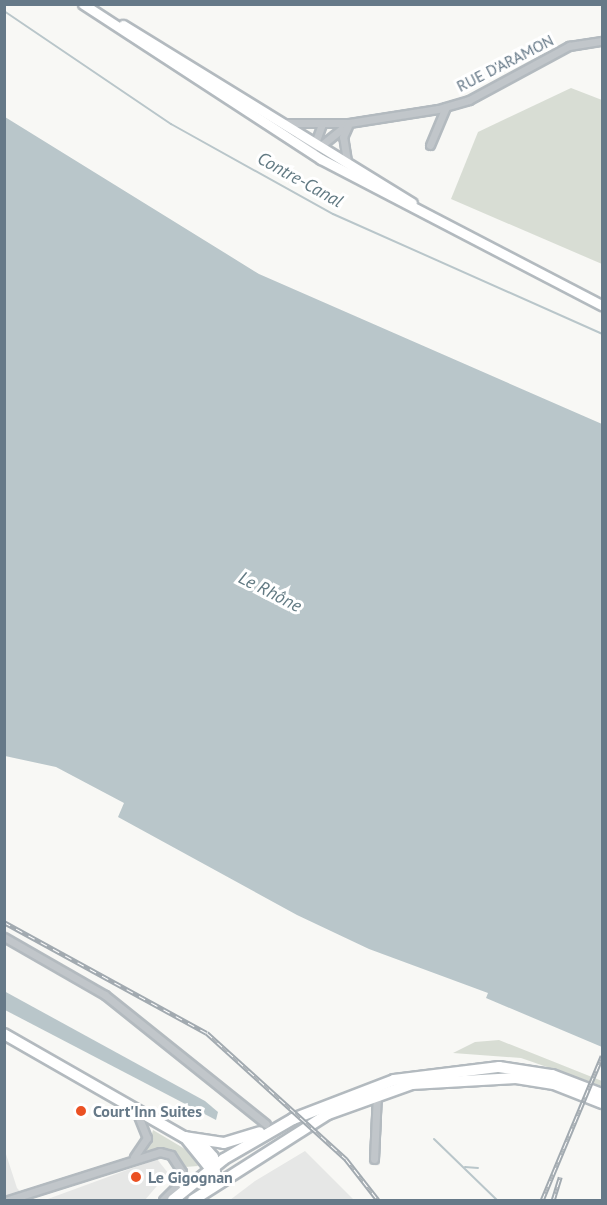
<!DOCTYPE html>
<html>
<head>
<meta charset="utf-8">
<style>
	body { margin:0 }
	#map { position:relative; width:607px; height:1205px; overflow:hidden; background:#f8f8f5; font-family:"PT Sans",sans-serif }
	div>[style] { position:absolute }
	.built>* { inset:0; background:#e6e7e6 }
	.green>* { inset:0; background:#d8ddd4 }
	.water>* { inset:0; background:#b9c6ca }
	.stream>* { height:2px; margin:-1px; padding:0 1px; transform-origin:1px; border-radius:1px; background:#b9c6ca }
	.roads { filter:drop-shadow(2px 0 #b3babf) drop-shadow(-2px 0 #b3babf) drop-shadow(0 2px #b3babf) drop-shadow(0 -2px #b3babf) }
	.minor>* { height:7px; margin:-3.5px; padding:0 3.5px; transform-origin:3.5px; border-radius:3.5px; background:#c1c6ca }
	.secondary>* { height:9px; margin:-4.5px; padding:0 4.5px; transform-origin:4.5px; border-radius:4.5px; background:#fff }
	.primary>* { height:10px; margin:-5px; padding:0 5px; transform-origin:5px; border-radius:5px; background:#fff }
	.rail>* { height:4.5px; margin-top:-2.25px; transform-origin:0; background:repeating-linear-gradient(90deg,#fff 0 7px,#a2aab0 0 14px); box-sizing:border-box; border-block:2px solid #a2aab0 }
	.dots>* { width:16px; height:16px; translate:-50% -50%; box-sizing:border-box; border:3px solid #fff; border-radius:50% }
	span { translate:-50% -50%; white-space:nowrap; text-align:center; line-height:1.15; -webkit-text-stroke:6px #fff; paint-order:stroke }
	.street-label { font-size:16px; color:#667988 }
	.poi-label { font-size:16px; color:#667988; font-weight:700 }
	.left { translate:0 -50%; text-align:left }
	.water-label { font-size:18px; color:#627a83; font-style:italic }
	.frame { position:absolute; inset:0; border:6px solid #667988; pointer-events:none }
</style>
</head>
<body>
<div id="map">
	<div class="built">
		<i style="clip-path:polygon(4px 1148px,17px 1188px,28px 1200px,5px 1200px)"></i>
		<i style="clip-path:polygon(305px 1151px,354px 1200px,230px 1200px,255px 1181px)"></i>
		<i style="clip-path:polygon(157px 1159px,168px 1173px,145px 1200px,45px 1200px)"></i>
	</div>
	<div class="green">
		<i style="clip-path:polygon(571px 88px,602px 100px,602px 264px,451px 199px,478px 132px)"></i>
		<i style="clip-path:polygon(499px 1040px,602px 1081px,602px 1086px,521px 1058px,453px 1053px,475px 1042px)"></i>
		<i style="clip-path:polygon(153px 1130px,190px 1152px,198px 1166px,185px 1167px,167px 1149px,146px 1153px)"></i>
	</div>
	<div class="water">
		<i style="clip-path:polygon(5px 117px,259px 274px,602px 424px,602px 1047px,486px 998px,488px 993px,369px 949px,297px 915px,118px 817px,124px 803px,56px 767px,5px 756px)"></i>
		<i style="clip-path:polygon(4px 991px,205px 1101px,218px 1112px,216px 1120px,5px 1010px)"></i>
	</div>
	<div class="stream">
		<i style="left:4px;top:11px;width:202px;rotate:34.1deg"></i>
		<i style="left:171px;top:124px;width:185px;rotate:29.1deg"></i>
		<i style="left:333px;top:214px;width:295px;rotate:24deg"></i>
		<i style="left:434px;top:1139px;width:88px;rotate:44.1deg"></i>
		<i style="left:465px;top:1167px;width:13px;rotate:4deg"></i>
	</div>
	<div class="roads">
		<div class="minor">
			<i style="left:286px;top:123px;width:63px"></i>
			<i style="left:349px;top:123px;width:90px;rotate:-8.9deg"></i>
			<i style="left:438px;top:109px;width:32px;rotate:-16deg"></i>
			<i style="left:469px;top:100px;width:114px;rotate:-28.4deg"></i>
			<i style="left:569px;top:46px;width:33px;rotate:-9deg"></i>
			<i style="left:298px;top:139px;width:18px;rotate:27deg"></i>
			<i style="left:314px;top:147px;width:9px;rotate:-18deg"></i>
			<i style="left:323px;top:144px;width:33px;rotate:-39deg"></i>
			<i style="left:430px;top:145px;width:41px;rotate:-67.2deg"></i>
			<i style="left:314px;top:146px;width:23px;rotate:-70deg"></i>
			<i style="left:347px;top:161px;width:24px;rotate:-99deg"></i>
			<i style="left:343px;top:137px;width:12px;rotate:-66deg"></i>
			<i style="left:4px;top:937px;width:116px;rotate:29.9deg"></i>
			<i style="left:105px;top:995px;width:206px;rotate:38.7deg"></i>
			<i style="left:134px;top:1157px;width:23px;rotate:-56deg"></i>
			<i style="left:147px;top:1138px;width:27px;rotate:-112deg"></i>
			<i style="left:374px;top:1159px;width:65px;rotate:-87.4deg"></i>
			<i style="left:8px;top:1200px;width:159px;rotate:-17.5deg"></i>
			<i style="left:160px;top:1152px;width:11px;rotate:15deg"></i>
			<i style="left:171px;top:1155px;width:20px;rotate:57deg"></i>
			<i style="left:182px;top:1172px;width:14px;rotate:107deg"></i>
			<i style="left:178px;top:1185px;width:21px;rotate:135deg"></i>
		</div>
		<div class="secondary">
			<i style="left:83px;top:4px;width:284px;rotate:33.1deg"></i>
			<i style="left:321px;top:159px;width:317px;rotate:27.5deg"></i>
			<i style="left:123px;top:25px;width:339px;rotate:31.6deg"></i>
		</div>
		<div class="primary">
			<i style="left:4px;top:1034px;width:207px;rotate:29.8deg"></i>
			<i style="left:184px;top:1137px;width:40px;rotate:8.5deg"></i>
			<i style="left:224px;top:1143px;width:37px;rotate:-17deg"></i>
			<i style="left:185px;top:1137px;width:46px;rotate:51.1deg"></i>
			<i style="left:199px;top:1141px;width:21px;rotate:49deg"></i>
			<i style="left:213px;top:1157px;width:15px;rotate:82deg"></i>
			<i style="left:173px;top:1200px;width:65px;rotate:-38.8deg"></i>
			<i style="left:224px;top:1159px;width:80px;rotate:-30.1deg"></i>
			<i style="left:293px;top:1119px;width:108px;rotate:-21.1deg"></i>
			<i style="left:394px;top:1080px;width:106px;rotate:-7.1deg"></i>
			<i style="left:499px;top:1067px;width:54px;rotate:8.6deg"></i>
			<i style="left:552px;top:1075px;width:53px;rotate:20.8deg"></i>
			<i style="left:193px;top:1200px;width:160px;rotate:-32.5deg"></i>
			<i style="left:328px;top:1114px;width:89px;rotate:-19.7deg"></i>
			<i style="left:412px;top:1084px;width:104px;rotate:-3.3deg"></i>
			<i style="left:516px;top:1078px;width:38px;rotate:9deg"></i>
			<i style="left:554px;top:1084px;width:52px;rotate:21.6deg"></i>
		</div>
	</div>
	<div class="rail">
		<i style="left:4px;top:922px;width:231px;rotate:28.7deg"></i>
		<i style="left:207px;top:1033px;width:188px;rotate:42.2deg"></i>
		<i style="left:346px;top:1159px;width:52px;rotate:52deg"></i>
		<i style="left:542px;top:1200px;width:156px;rotate:-67.4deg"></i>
		<i style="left:553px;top:1200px;width:24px;rotate:-73deg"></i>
	</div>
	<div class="dots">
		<i style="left:81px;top:1111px;background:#eb5123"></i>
		<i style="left:136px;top:1177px;background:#eb5123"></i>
	</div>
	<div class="street-label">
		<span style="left:505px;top:63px;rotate:-27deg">RUE D'ARAMON</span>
	</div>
	<div class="poi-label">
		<span class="left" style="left:93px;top:1111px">Court'Inn Suites</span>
		<span class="left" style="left:148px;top:1177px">Le Gigognan</span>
	</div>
	<div class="water-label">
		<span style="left:300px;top:180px;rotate:29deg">Contre-Canal</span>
		<span style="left:270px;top:592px;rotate:27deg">Le Rhône</span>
	</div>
	<div class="frame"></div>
</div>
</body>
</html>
